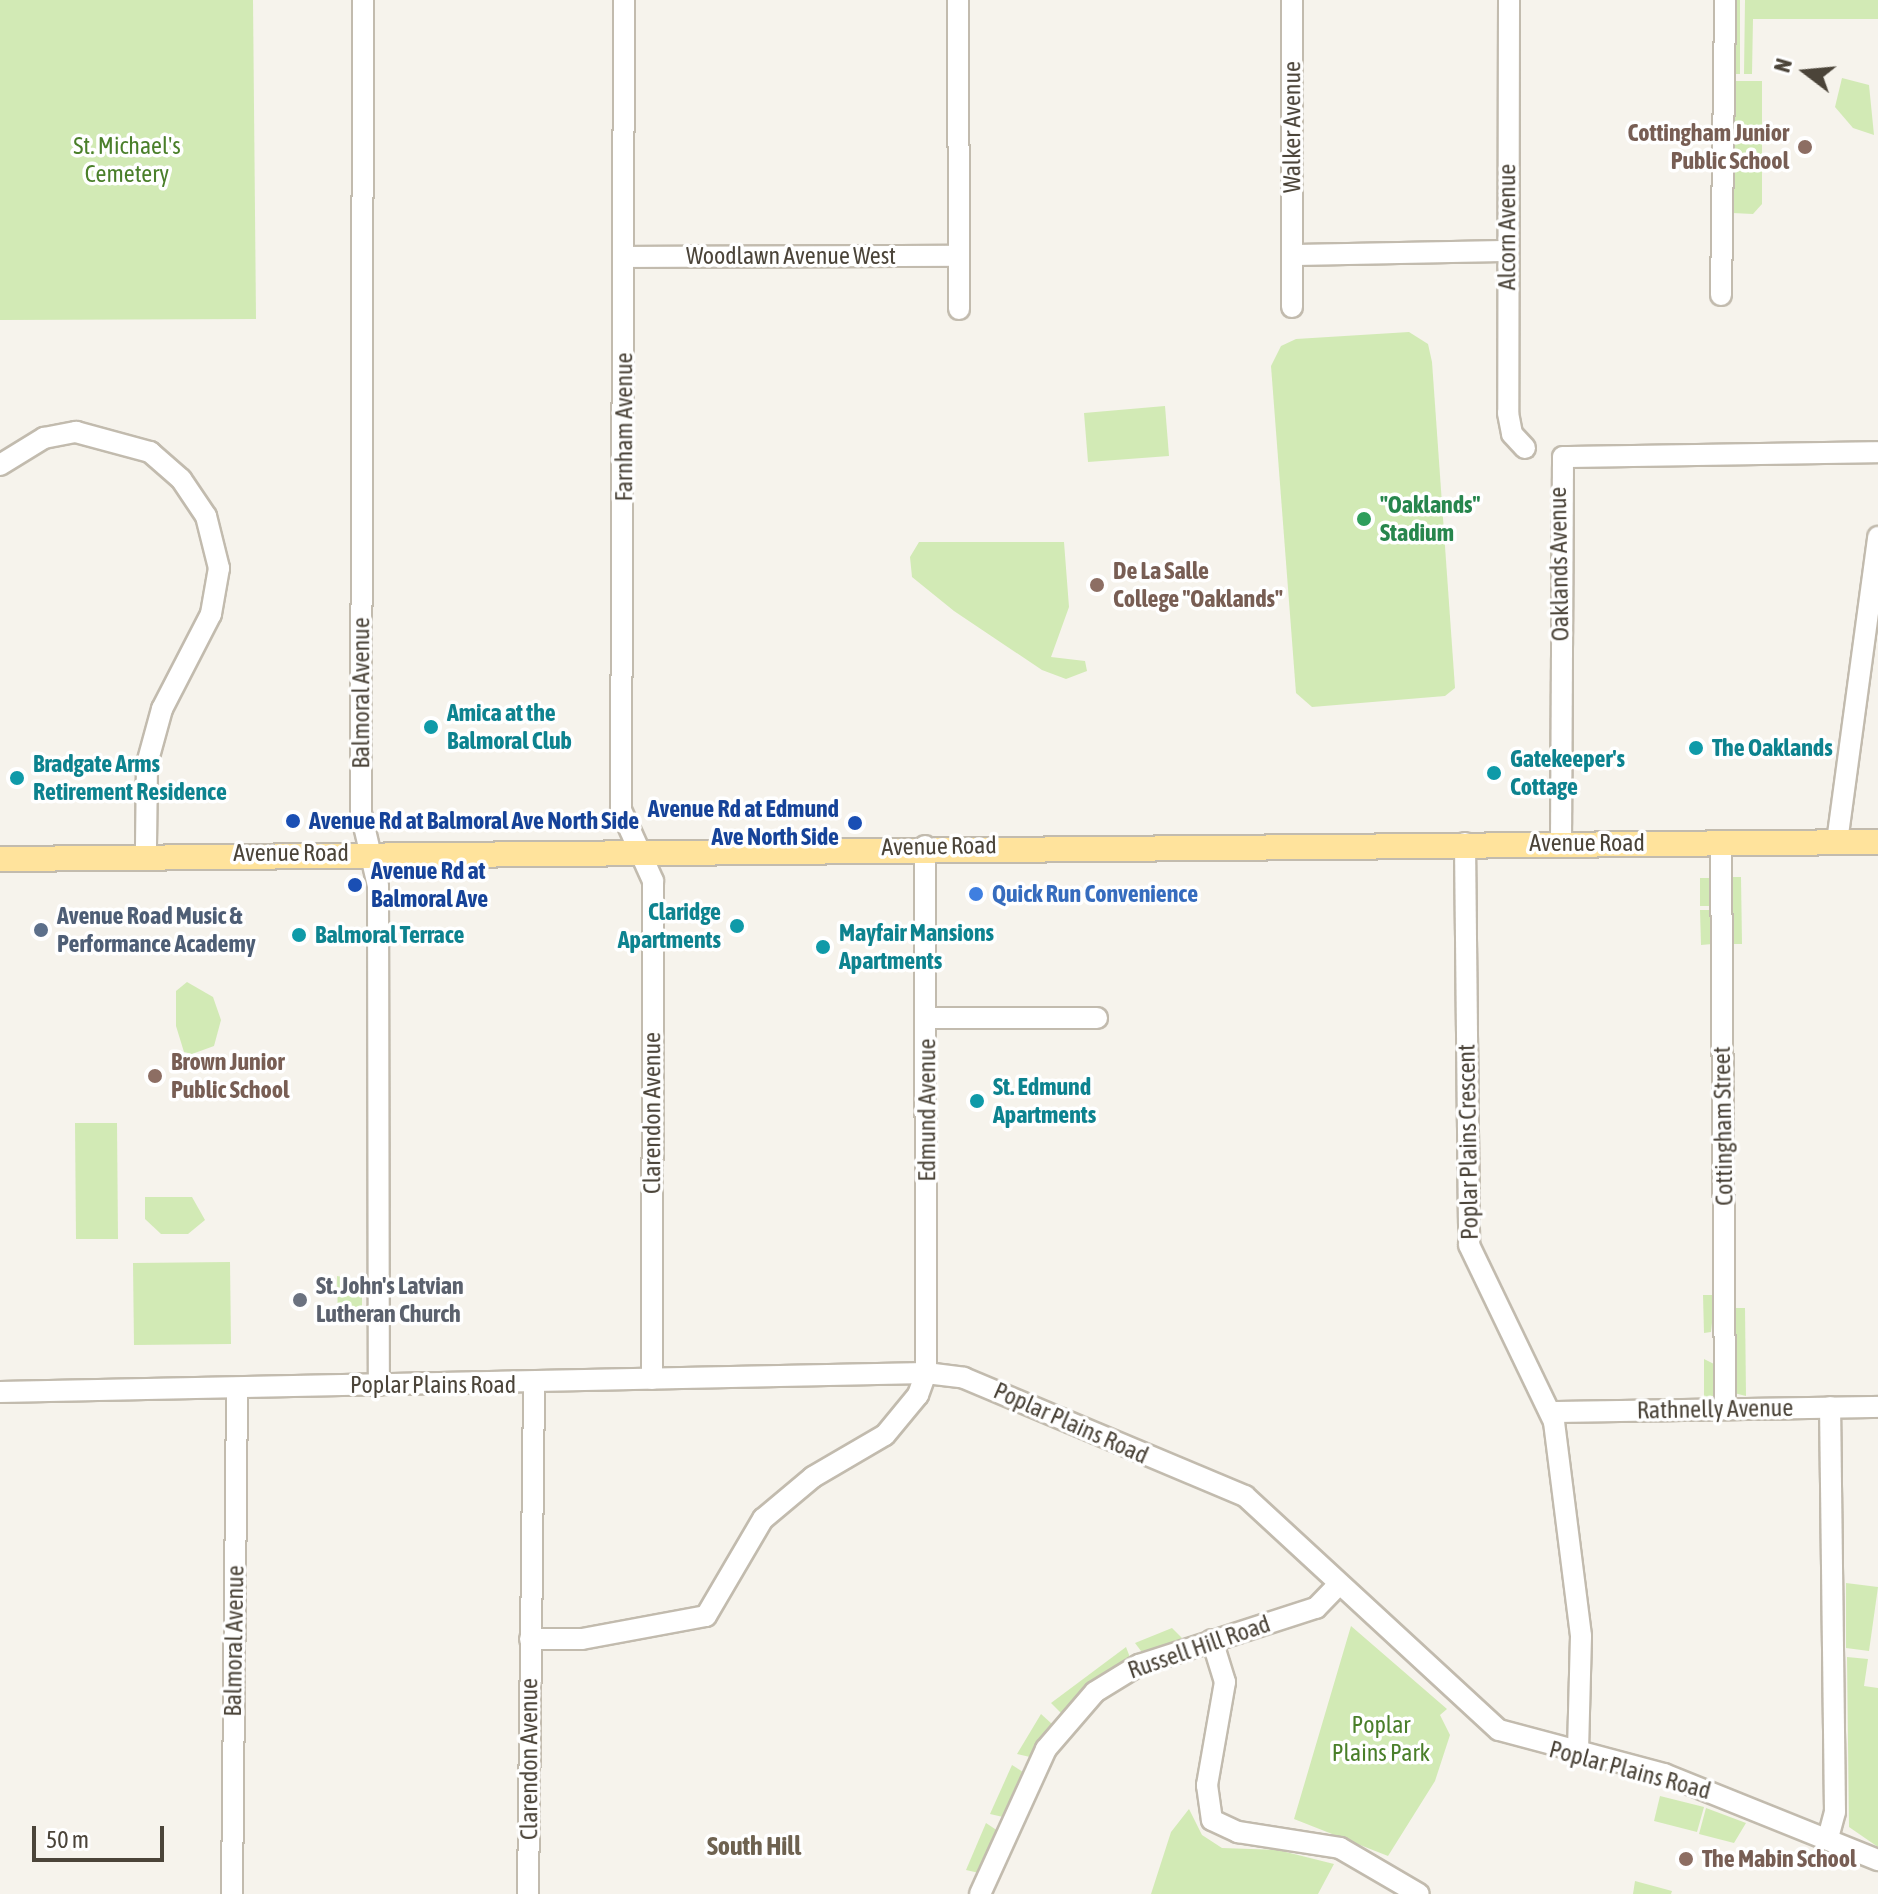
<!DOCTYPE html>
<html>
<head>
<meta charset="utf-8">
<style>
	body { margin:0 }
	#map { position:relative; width:1878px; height:1894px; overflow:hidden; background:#f6f3ec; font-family:"Asap Condensed",sans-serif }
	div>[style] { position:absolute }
	.green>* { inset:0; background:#d2eab5 }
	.roads { filter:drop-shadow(2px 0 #c2bbae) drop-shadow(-2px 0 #c2bbae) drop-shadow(0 2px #c2bbae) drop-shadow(0 -2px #c2bbae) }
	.minor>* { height:20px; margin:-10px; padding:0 10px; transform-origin:10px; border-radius:10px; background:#fff }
	.major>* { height:24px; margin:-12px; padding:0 12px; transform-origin:12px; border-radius:12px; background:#ffe39c }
	.dots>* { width:22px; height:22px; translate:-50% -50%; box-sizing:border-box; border:4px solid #fff; border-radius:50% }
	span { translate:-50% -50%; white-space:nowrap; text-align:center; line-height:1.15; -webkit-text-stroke:7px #fff; paint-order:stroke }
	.street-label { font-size:24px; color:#4b4439 }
	.education-label { font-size:24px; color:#785e54; font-weight:700 }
	.right { translate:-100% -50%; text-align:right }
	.left { translate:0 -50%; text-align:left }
	.park-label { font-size:24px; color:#4a7f2a }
	.leisure-label { font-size:24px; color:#27864d; font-weight:700 }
	.culture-label { font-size:24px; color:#0d838f; font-weight:700 }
	.transit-label { font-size:24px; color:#164399; font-weight:700 }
	.shop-label { font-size:24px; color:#366cbe; font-weight:700 }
	.service-label { font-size:24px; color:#4e5e75; font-weight:700 }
	.worship-label { font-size:24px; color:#5b616d; font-weight:700 }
	.neighbourhood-label { font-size:26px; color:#6e6250; font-weight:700 }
	.north { position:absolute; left:1766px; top:32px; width:80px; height:80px; -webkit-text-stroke:6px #fff; paint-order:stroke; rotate:286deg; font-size:22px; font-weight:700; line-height:32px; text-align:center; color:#4b4439 }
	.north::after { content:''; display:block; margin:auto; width:28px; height:36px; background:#4b4439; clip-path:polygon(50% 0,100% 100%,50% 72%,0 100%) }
	.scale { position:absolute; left:32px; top:1826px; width:132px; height:36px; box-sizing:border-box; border:4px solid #4b4439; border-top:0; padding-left:10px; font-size:24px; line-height:28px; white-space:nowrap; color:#4b4439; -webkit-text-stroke:6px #fff; paint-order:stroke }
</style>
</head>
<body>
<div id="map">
	<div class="green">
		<i style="clip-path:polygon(0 0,253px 0,256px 319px,0 320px)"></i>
		<i style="clip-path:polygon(1734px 0,1740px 0,1740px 74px,1733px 74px)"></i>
		<i style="clip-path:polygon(1745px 0,1878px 0,1878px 19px,1753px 19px,1752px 74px,1744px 74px)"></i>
		<i style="clip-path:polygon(1842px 78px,1869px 85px,1874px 135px,1853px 128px,1835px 107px)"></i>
		<i style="clip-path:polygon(1733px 81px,1762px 81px,1762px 204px,1753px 214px,1732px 213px)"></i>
		<i style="clip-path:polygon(1409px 332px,1428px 344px,1432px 362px,1455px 688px,1445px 696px,1312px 707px,1296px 693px,1271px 366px,1281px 346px,1296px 339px)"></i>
		<i style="clip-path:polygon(1165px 406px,1169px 456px,1088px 462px,1084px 413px)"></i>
		<i style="clip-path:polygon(919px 542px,1064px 542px,1069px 607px,1051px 657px,1085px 661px,1087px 671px,1066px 679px,1042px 670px,954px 611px,912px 577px,910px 557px)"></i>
		<i style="clip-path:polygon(1732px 877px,1741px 877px,1742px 944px,1730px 944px)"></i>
		<i style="clip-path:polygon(1700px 878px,1711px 878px,1712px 906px,1700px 906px)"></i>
		<i style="clip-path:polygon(1700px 910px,1712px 910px,1712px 944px,1701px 945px)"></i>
		<i style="clip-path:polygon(187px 982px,213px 997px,221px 1020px,214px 1046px,192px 1054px,184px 1052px,176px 1026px,176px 991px)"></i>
		<i style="clip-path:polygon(75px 1123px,117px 1123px,118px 1239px,76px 1239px)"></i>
		<i style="clip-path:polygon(145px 1197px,192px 1197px,205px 1220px,188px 1234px,161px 1234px,145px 1219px)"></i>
		<i style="clip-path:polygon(230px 1262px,231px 1344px,134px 1345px,133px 1263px)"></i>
		<i style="clip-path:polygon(337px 1276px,362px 1281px,362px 1322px,338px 1322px)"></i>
		<i style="clip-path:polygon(1703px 1295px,1715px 1295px,1711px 1332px,1704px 1333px)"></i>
		<i style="clip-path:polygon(1732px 1308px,1745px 1308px,1746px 1396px,1734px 1393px)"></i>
		<i style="clip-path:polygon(1704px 1359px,1716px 1365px,1713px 1396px,1704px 1397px)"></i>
		<i style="clip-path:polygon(1846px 1583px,1878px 1587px,1869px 1651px,1846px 1648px)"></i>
		<i style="clip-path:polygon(1351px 1626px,1447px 1709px,1440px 1715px,1450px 1735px,1435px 1781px,1388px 1856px,1294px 1819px)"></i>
		<i style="clip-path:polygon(1172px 1628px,1183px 1639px,1144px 1655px,1135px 1643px)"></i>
		<i style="clip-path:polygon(1126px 1647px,1131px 1660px,1061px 1713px,1051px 1703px)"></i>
		<i style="clip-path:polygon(1847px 1657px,1868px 1659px,1864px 1686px,1878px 1688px,1878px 1847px,1849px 1827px)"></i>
		<i style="clip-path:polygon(1041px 1714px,1052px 1724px,1030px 1757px,1017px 1754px)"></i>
		<i style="clip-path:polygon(1012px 1765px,1023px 1772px,1003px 1817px,990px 1814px)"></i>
		<i style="clip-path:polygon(1660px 1796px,1704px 1807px,1697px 1832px,1654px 1821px)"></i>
		<i style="clip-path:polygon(1706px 1808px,1746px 1823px,1734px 1843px,1699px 1834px)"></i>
		<i style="clip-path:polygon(1189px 1809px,1202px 1835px,1222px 1848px,1278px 1850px,1334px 1864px,1318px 1894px,1151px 1894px,1171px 1832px)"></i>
		<i style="clip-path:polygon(986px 1823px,998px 1831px,979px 1873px,966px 1870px)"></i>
		<i style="clip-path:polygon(1635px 1881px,1672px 1891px,1671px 1894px,1633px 1894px)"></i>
	</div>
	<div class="roads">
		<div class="minor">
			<i style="left:363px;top:0;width:813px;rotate:90.14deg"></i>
			<i style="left:361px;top:813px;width:75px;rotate:76.9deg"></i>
			<i style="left:378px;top:886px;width:499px;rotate:89.9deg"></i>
			<i style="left:624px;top:0;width:810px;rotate:90.21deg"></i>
			<i style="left:621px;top:810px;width:78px;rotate:65.7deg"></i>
			<i style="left:653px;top:881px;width:498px;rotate:90.1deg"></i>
			<i style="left:958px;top:0;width:309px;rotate:89.8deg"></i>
			<i style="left:1292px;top:0;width:307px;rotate:90deg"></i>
			<i style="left:1509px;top:0;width:413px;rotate:90.1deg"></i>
			<i style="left:1508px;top:413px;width:21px;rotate:79deg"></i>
			<i style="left:1512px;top:434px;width:19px;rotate:47deg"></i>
			<i style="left:1293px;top:255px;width:213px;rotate:-1.1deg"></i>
			<i style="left:623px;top:257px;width:336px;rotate:-0.2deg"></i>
			<i style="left:1721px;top:295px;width:295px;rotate:-89.2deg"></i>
			<i style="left:0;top:465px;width:52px;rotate:-31.5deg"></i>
			<i style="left:44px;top:438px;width:33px;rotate:-11deg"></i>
			<i style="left:76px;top:432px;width:77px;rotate:15.1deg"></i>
			<i style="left:150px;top:452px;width:41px;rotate:41.1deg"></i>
			<i style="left:181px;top:479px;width:45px;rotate:56deg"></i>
			<i style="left:206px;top:516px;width:54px;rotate:76deg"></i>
			<i style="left:219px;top:568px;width:47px;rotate:99.9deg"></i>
			<i style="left:211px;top:614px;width:107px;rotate:117.3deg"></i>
			<i style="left:162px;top:709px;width:57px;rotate:105.3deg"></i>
			<i style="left:147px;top:764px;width:88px;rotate:90.7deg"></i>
			<i style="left:1837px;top:842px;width:308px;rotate:-82.3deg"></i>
			<i style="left:1465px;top:843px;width:402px;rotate:89.4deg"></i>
			<i style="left:1469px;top:1245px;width:196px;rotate:64.3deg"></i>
			<i style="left:1554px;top:1422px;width:216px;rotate:82.8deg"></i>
			<i style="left:1581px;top:1636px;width:118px;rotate:91.5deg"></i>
			<i style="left:1561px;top:843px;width:386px;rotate:-89.7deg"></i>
			<i style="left:1563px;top:457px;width:315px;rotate:-0.9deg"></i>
			<i style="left:1721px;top:844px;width:564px;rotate:89.59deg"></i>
			<i style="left:927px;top:1018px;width:170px"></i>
			<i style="left:0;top:1392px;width:926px;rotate:-1.18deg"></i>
			<i style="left:926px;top:1373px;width:38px;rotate:7deg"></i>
			<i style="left:964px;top:1378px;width:305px;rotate:22.8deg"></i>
			<i style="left:1245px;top:1496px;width:345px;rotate:42.7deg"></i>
			<i style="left:1499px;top:1730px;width:171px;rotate:14.9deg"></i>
			<i style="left:1664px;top:1774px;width:231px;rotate:21.9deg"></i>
			<i style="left:1551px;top:1412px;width:327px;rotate:-0.9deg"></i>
			<i style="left:530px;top:1639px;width:52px"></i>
			<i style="left:582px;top:1639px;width:126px;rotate:-10.5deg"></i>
			<i style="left:706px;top:1616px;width:113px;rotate:-59.6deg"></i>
			<i style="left:763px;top:1519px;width:65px;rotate:-40deg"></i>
			<i style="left:813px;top:1477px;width:83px;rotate:-30.3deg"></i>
			<i style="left:885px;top:1435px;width:52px;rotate:-50.5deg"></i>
			<i style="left:918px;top:1395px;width:23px;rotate:-70deg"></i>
			<i style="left:926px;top:1373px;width:527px;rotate:-90.11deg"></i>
			<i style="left:1212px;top:1640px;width:44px;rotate:72.8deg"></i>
			<i style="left:1225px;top:1682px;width:105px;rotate:99.9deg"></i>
			<i style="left:1207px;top:1785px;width:35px;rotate:82deg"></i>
			<i style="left:1212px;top:1820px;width:29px;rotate:25deg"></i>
			<i style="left:1238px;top:1832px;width:103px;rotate:8.9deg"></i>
			<i style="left:1340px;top:1848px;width:91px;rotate:30.2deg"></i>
			<i style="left:1828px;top:1838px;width:27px;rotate:-75deg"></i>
			<i style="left:1835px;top:1812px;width:405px;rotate:-90.7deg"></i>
			<i style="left:232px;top:1894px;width:505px;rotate:-89.43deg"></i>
			<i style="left:528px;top:1894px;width:509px;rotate:-89.32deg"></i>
			<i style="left:980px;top:1894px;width:159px;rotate:-65.5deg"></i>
			<i style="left:1046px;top:1749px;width:75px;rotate:-49.3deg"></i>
			<i style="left:1095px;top:1692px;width:52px;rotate:-31.5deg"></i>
			<i style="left:1139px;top:1665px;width:186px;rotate:-17.9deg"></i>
			<i style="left:1316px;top:1608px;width:32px;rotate:-46deg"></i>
		</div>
		<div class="major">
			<i style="left:0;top:859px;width:1878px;rotate:-0.52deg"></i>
		</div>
	</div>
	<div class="dots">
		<i style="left:1805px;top:147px;background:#8d6e63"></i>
		<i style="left:1364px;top:519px;background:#2e9e5b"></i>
		<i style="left:1097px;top:585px;background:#8d6e63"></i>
		<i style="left:431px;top:727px;background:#0f9aa8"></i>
		<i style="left:1696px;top:748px;background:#0f9aa8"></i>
		<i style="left:1494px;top:773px;background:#0f9aa8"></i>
		<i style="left:17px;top:778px;background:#0f9aa8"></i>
		<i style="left:293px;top:821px;background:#1a4fb4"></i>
		<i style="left:855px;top:823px;background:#1a4fb4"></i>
		<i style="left:355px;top:885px;background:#1a4fb4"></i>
		<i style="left:976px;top:894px;background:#3f7fe0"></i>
		<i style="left:737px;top:926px;background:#0f9aa8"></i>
		<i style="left:41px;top:930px;background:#5c6f8a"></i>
		<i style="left:299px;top:935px;background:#0f9aa8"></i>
		<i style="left:823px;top:947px;background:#0f9aa8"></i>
		<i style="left:155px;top:1076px;background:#8d6e63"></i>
		<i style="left:977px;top:1101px;background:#0f9aa8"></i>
		<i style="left:300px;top:1300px;background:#6b7280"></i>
		<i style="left:1686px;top:1859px;background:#8d6e63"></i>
	</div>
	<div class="street-label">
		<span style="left:1292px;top:127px;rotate:-90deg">Walker Avenue</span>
		<span style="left:1507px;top:227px;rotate:-90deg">Alcorn Avenue</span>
		<span style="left:791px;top:256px">Woodlawn Avenue West</span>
		<span style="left:624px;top:427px;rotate:-90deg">Farnham Avenue</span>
		<span style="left:1559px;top:564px;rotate:-91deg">Oaklands Avenue</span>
		<span style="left:361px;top:693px;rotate:-90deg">Balmoral Avenue</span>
		<span style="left:1587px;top:843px">Avenue Road</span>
		<span style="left:939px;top:846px;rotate:-1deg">Avenue Road</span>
		<span style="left:291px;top:853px">Avenue Road</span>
		<span style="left:927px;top:1110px;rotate:-90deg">Edmund Avenue</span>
		<span style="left:652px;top:1113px;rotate:-90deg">Clarendon Avenue</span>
		<span style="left:1723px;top:1126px;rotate:-91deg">Cottingham Street</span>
		<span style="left:1468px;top:1142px;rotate:-91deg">Poplar Plains Crescent</span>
		<span style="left:433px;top:1385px">Poplar Plains Road</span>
		<span style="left:1715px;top:1409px;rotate:-1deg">Rathnelly Avenue</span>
		<span style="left:1071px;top:1423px;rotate:24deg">Poplar Plains Road</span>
		<span style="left:234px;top:1641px;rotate:-89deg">Balmoral Avenue</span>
		<span style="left:1199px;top:1647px;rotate:-19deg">Russell Hill Road</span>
		<span style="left:529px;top:1759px;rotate:-90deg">Clarendon Avenue</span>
		<span style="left:1630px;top:1770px;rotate:15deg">Poplar Plains Road</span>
	</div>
	<div class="education-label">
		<span class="right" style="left:1789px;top:147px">Cottingham Junior<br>Public School</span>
		<span class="left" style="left:1113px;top:585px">De La Salle<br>College "Oaklands"</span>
		<span class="left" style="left:171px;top:1076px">Brown Junior<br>Public School</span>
		<span class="left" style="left:1702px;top:1859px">The Mabin School</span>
	</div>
	<div class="park-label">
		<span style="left:127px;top:160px">St. Michael's<br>Cemetery</span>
		<span style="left:1381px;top:1739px">Poplar<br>Plains Park</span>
	</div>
	<div class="leisure-label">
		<span class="left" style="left:1380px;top:519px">"Oaklands"<br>Stadium</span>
	</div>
	<div class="culture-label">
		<span class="left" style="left:447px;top:727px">Amica at the<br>Balmoral Club</span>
		<span class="left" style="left:1712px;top:748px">The Oaklands</span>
		<span class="left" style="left:1510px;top:773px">Gatekeeper's<br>Cottage</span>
		<span class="left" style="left:33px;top:778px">Bradgate Arms<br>Retirement Residence</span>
		<span class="right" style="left:721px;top:926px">Claridge<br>Apartments</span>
		<span class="left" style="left:839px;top:947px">Mayfair Mansions<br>Apartments</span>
		<span class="left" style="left:315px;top:935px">Balmoral Terrace</span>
		<span class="left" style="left:993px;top:1101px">St. Edmund<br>Apartments</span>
	</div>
	<div class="transit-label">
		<span class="right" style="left:839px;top:823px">Avenue Rd at Edmund<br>Ave North Side</span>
		<span class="left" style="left:309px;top:821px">Avenue Rd at Balmoral Ave North Side</span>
		<span class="left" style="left:371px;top:885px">Avenue Rd at<br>Balmoral Ave</span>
	</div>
	<div class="shop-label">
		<span class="left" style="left:992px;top:894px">Quick Run Convenience</span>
	</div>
	<div class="service-label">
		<span class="left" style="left:57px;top:930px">Avenue Road Music &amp;<br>Performance Academy</span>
	</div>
	<div class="worship-label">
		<span class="left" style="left:316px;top:1300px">St. John's Latvian<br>Lutheran Church</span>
	</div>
	<div class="neighbourhood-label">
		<span style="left:754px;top:1847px">South Hill</span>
	</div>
	<div class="north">N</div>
	<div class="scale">50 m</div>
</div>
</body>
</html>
